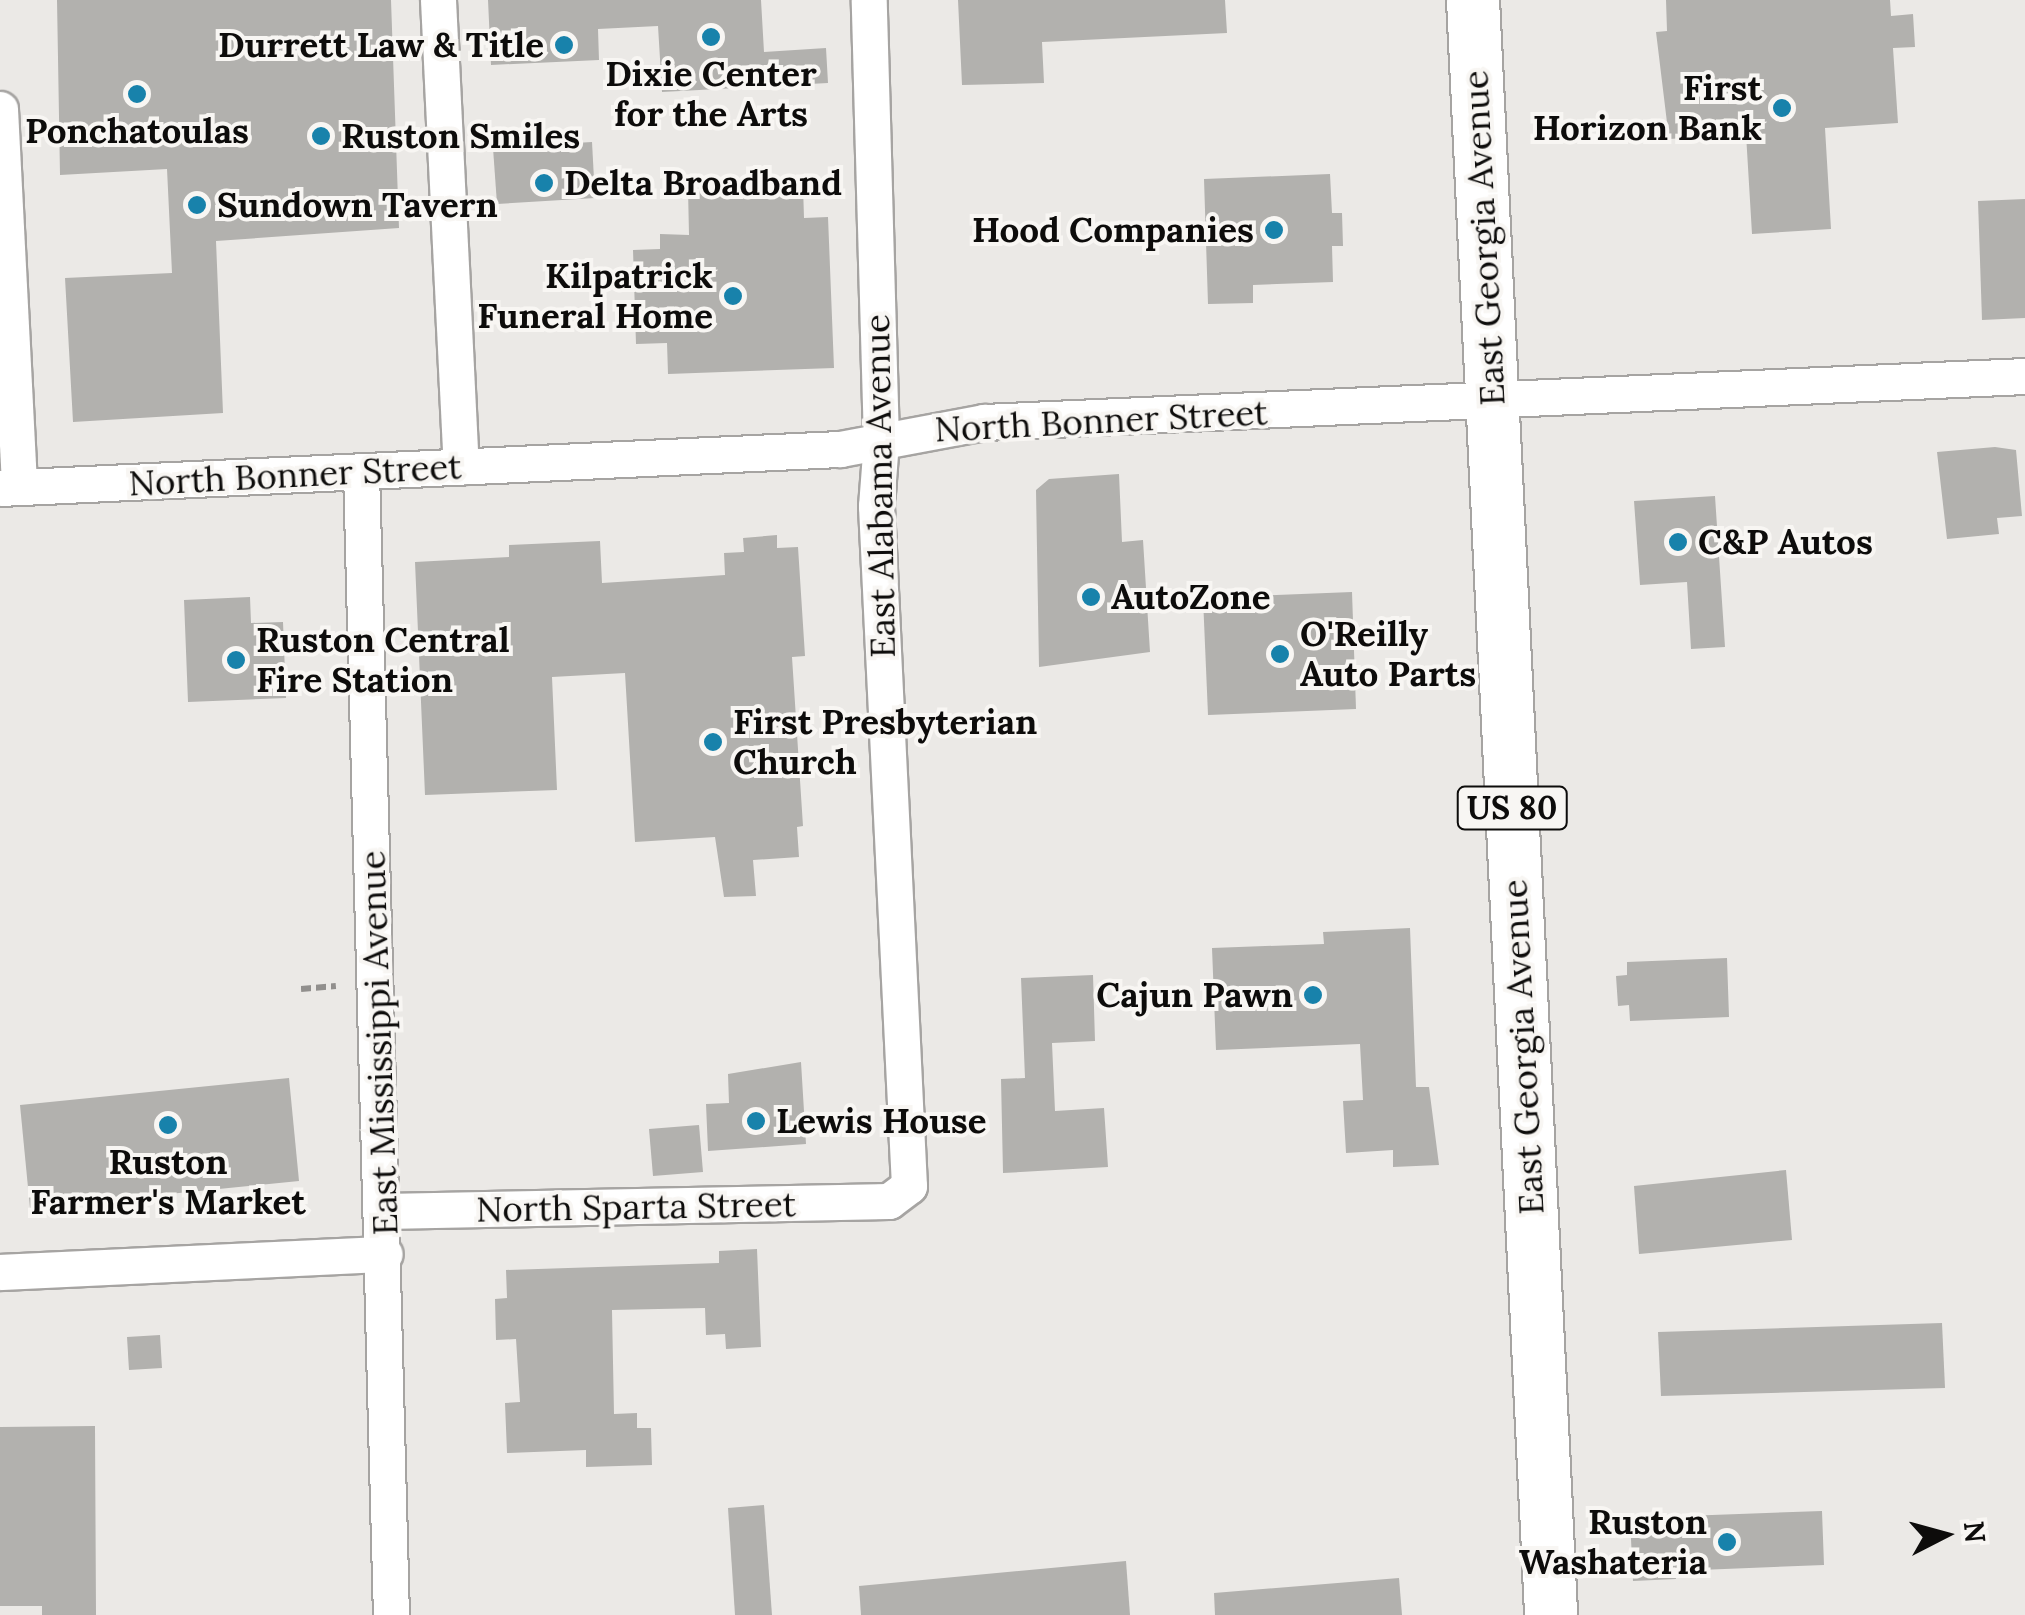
<!DOCTYPE html>
<html>
<head>
<meta charset="utf-8">
<style>
	body { margin:0 }
	#map { position:relative; width:2025px; height:1615px; overflow:hidden; background:#ebe9e6; font-family:Lora,serif }
	div>[style] { position:absolute }
	.building>* { inset:0; background:#b2b1ae }
	.path>* { height:6px; margin-top:-3px; transform-origin:0; background:repeating-linear-gradient(90deg,#918f8d 0 10px,transparent 0 15px) }
	.roads { filter:drop-shadow(2px 0 #a6a4a2) drop-shadow(-2px 0 #a6a4a2) drop-shadow(0 2px #a6a4a2) drop-shadow(0 -2px #a6a4a2) }
	.minor>* { height:35px; margin:-17.5px; padding:0 17.5px; transform-origin:17.5px; border-radius:17.5px; background:#fff }
	.primary>* { height:52px; margin:-26px; padding:0 26px; transform-origin:26px; border-radius:26px; background:#fff }
	.dots>* { width:28px; height:28px; translate:-50% -50%; box-sizing:border-box; border:5px solid #f8f6f3; border-radius:50% }
	span { translate:-50% -50%; white-space:nowrap; text-align:center; line-height:1.15; -webkit-text-stroke:8px #f8f6f3; paint-order:stroke }
	.shield-label span { padding:2px 8px; background:#f8f6f3; border:2px solid; border-radius:8px; -webkit-text-stroke-width:0 }
	.shield-label { font-size:32px; color:#0d0c0b; font-weight:700 }
	.poi-label { font-size:35px; color:#0d0c0b; font-weight:700 }
	.right { translate:-100% -50%; text-align:right }
	.left { translate:0 -50%; text-align:left }
	.street-label { font-size:35px; color:#0d0c0b }
	.north { position:absolute; left:1895px; top:1485px; width:100px; height:100px; -webkit-text-stroke:8px #f8f6f3; paint-order:stroke; rotate:84deg; font-size:28px; font-weight:700; line-height:40px; text-align:center; color:#0d0c0b }
	.north::after { content:''; display:block; margin:auto; width:35px; height:45px; background:#0d0c0b; clip-path:polygon(50% 0,100% 100%,50% 72%,0 100%) }
</style>
</head>
<body>
<div id="map">
	<div class="building">
		<i style="clip-path:polygon(57px 0,391px 0,399px 228px,216px 241px,223px 413px,73px 422px,65px 278px,172px 273px,167px 169px,60px 175px)"></i>
		<i style="clip-path:polygon(488px 0,761px 0,764px 52px,826px 48px,828px 83px,662px 92px,658px 26px,598px 29px,599px 60px,491px 65px)"></i>
		<i style="clip-path:polygon(958px 0,1225px 0,1227px 33px,1042px 42px,1044px 83px,962px 85px)"></i>
		<i style="clip-path:polygon(1666px 0,1890px 0,1891px 16px,1913px 14px,1915px 47px,1893px 48px,1898px 123px,1825px 128px,1831px 229px,1752px 234px,1746px 134px,1669px 139px,1656px 32px,1667px 31px)"></i>
		<i style="clip-path:polygon(592px 142px,595px 198px,497px 204px,493px 148px)"></i>
		<i style="clip-path:polygon(1330px 174px,1332px 213px,1342px 213px,1343px 246px,1332px 246px,1333px 282px,1253px 285px,1253px 303px,1208px 304px,1204px 179px)"></i>
		<i style="clip-path:polygon(803px 186px,804px 218px,828px 217px,834px 368px,668px 374px,667px 343px,636px 344px,633px 250px,660px 249px,660px 234px,689px 235px,688px 189px)"></i>
		<i style="clip-path:polygon(2025px 199px,2025px 318px,1982px 320px,1978px 201px)"></i>
		<i style="clip-path:polygon(1995px 447px,2016px 450px,2022px 516px,1997px 518px,1999px 534px,1947px 539px,1937px 452px)"></i>
		<i style="clip-path:polygon(1119px 474px,1122px 542px,1143px 540px,1150px 652px,1039px 667px,1036px 490px,1049px 479px)"></i>
		<i style="clip-path:polygon(1715px 496px,1725px 647px,1691px 649px,1687px 582px,1640px 585px,1634px 501px)"></i>
		<i style="clip-path:polygon(777px 535px,777px 548px,798px 547px,805px 656px,792px 657px,803px 826px,797px 827px,799px 857px,753px 860px,756px 896px,724px 897px,715px 837px,635px 842px,625px 673px,552px 677px,557px 790px,425px 795px,415px 562px,509px 557px,509px 545px,600px 541px,602px 583px,696px 577px,725px 575px,724px 553px,744px 552px,743px 538px)"></i>
		<i style="clip-path:polygon(1352px 592px,1356px 709px,1208px 715px,1203px 598px)"></i>
		<i style="clip-path:polygon(250px 597px,251px 623px,283px 622px,286px 698px,188px 702px,184px 600px)"></i>
		<i style="clip-path:polygon(1410px 928px,1416px 1087px,1429px 1087px,1439px 1165px,1393px 1167px,1393px 1150px,1346px 1153px,1343px 1101px,1363px 1100px,1360px 1044px,1216px 1050px,1212px 948px,1324px 944px,1323px 932px)"></i>
		<i style="clip-path:polygon(1727px 958px,1729px 1017px,1630px 1021px,1629px 1005px,1618px 1006px,1616px 976px,1627px 975px,1627px 962px)"></i>
		<i style="clip-path:polygon(1093px 975px,1095px 1041px,1052px 1043px,1055px 1111px,1104px 1108px,1108px 1167px,1003px 1173px,1001px 1079px,1025px 1078px,1021px 978px)"></i>
		<i style="clip-path:polygon(801px 1062px,806px 1144px,708px 1151px,706px 1104px,729px 1103px,728px 1074px)"></i>
		<i style="clip-path:polygon(289px 1078px,299px 1181px,30px 1208px,20px 1105px)"></i>
		<i style="clip-path:polygon(699px 1125px,703px 1172px,653px 1176px,649px 1129px)"></i>
		<i style="clip-path:polygon(1786px 1170px,1792px 1240px,1639px 1254px,1634px 1186px)"></i>
		<i style="clip-path:polygon(757px 1249px,761px 1347px,726px 1349px,725px 1334px,706px 1335px,705px 1308px,612px 1310px,614px 1414px,637px 1413px,637px 1428px,651px 1428px,652px 1465px,586px 1467px,586px 1450px,507px 1453px,505px 1403px,520px 1402px,516px 1339px,496px 1340px,495px 1299px,507px 1298px,506px 1270px,719px 1263px,719px 1251px)"></i>
		<i style="clip-path:polygon(1942px 1323px,1945px 1388px,1661px 1396px,1658px 1332px)"></i>
		<i style="clip-path:polygon(160px 1335px,162px 1368px,129px 1370px,127px 1337px)"></i>
		<i style="clip-path:polygon(95px 1426px,96px 1615px,42px 1615px,42px 1606px,0 1606px,0 1427px)"></i>
		<i style="clip-path:polygon(764px 1505px,772px 1615px,735px 1615px,728px 1508px)"></i>
		<i style="clip-path:polygon(1822px 1511px,1824px 1565px,1675px 1571px,1676px 1579px,1633px 1581px,1630px 1518px)"></i>
		<i style="clip-path:polygon(1126px 1561px,1130px 1615px,861px 1615px,859px 1586px)"></i>
		<i style="clip-path:polygon(1399px 1578px,1402px 1615px,1215px 1615px,1214px 1593px)"></i>
	</div>
	<div class="path">
		<i style="left:301px;top:989px;width:35px;rotate:-5deg"></i>
	</div>
	<div class="roads">
		<div class="minor">
			<i style="left:438px;top:0;width:467px;rotate:87.2deg"></i>
			<i style="left:0;top:109px;width:378px;rotate:87.1deg"></i>
			<i style="left:361px;top:471px;width:1144px;rotate:88.5deg"></i>
			<i style="left:0;top:488px;width:841px;rotate:-2.66deg"></i>
			<i style="left:840px;top:449px;width:147px;rotate:-10.6deg"></i>
			<i style="left:984px;top:422px;width:1042px;rotate:-2.53deg"></i>
			<i style="left:384px;top:1211px;width:505px;rotate:-1.13deg"></i>
			<i style="left:889px;top:1201px;width:25px;rotate:-37deg"></i>
			<i style="left:909px;top:1186px;width:681px;rotate:-92.78deg"></i>
			<i style="left:876px;top:506px;width:65px;rotate:-85.6deg"></i>
			<i style="left:881px;top:441px;width:441px;rotate:-91.6deg"></i>
			<i style="left:0;top:1272px;width:385px;rotate:-2.7deg"></i>
		</div>
		<div class="primary">
			<i style="left:1473px;top:0;width:1617px;rotate:87.23deg"></i>
		</div>
	</div>
	<div class="dots">
		<i style="left:711px;top:37px;background:#1882ab"></i>
		<i style="left:564px;top:45px;background:#1882ab"></i>
		<i style="left:137px;top:94px;background:#1882ab"></i>
		<i style="left:1782px;top:108px;background:#1882ab"></i>
		<i style="left:321px;top:136px;background:#1882ab"></i>
		<i style="left:544px;top:183px;background:#1882ab"></i>
		<i style="left:197px;top:205px;background:#1882ab"></i>
		<i style="left:1274px;top:230px;background:#1882ab"></i>
		<i style="left:733px;top:296px;background:#1882ab"></i>
		<i style="left:1678px;top:542px;background:#1882ab"></i>
		<i style="left:1091px;top:597px;background:#1882ab"></i>
		<i style="left:1280px;top:654px;background:#1882ab"></i>
		<i style="left:236px;top:660px;background:#1882ab"></i>
		<i style="left:713px;top:742px;background:#1882ab"></i>
		<i style="left:1313px;top:995px;background:#1882ab"></i>
		<i style="left:756px;top:1121px;background:#1882ab"></i>
		<i style="left:168px;top:1125px;background:#1882ab"></i>
		<i style="left:1727px;top:1542px;background:#1882ab"></i>
	</div>
	<div class="shield-label">
		<span style="left:1512px;top:808px">US 80</span>
	</div>
	<div class="poi-label">
		<span class="right" style="left:544px;top:45px">Durrett Law &amp; Title</span>
		<span style="left:711px;top:94px">Dixie Center<br>for the Arts</span>
		<span class="right" style="left:1762px;top:108px">First<br>Horizon Bank</span>
		<span style="left:137px;top:131px">Ponchatoulas</span>
		<span class="left" style="left:341px;top:136px">Ruston Smiles</span>
		<span class="left" style="left:564px;top:183px">Delta Broadband</span>
		<span class="left" style="left:217px;top:205px">Sundown Tavern</span>
		<span class="right" style="left:1254px;top:230px">Hood Companies</span>
		<span class="right" style="left:713px;top:296px">Kilpatrick<br>Funeral Home</span>
		<span class="left" style="left:1698px;top:542px">C&amp;P Autos</span>
		<span class="left" style="left:1111px;top:597px">AutoZone</span>
		<span class="left" style="left:1300px;top:654px">O'Reilly<br>Auto Parts</span>
		<span class="left" style="left:256px;top:660px">Ruston Central<br>Fire Station</span>
		<span class="left" style="left:733px;top:742px">First Presbyterian<br>Church</span>
		<span class="right" style="left:1293px;top:995px">Cajun Pawn</span>
		<span class="left" style="left:776px;top:1121px">Lewis House</span>
		<span style="left:168px;top:1182px">Ruston<br>Farmer's Market</span>
		<span class="right" style="left:1707px;top:1542px">Ruston<br>Washateria</span>
	</div>
	<div class="street-label">
		<span style="left:1484px;top:238px;rotate:-93deg">East Georgia Avenue</span>
		<span style="left:1101px;top:421px;rotate:-3deg">North Bonner Street</span>
		<span style="left:295px;top:475px;rotate:-3deg">North Bonner Street</span>
		<span style="left:880px;top:486px;rotate:-91deg">East Alabama Avenue</span>
		<span style="left:379px;top:1043px;rotate:-92deg">East Mississippi Avenue</span>
		<span style="left:1523px;top:1047px;rotate:-93deg">East Georgia Avenue</span>
		<span style="left:636px;top:1207px;rotate:-1deg">North Sparta Street</span>
	</div>
	<div class="north">N</div>
</div>
</body>
</html>
